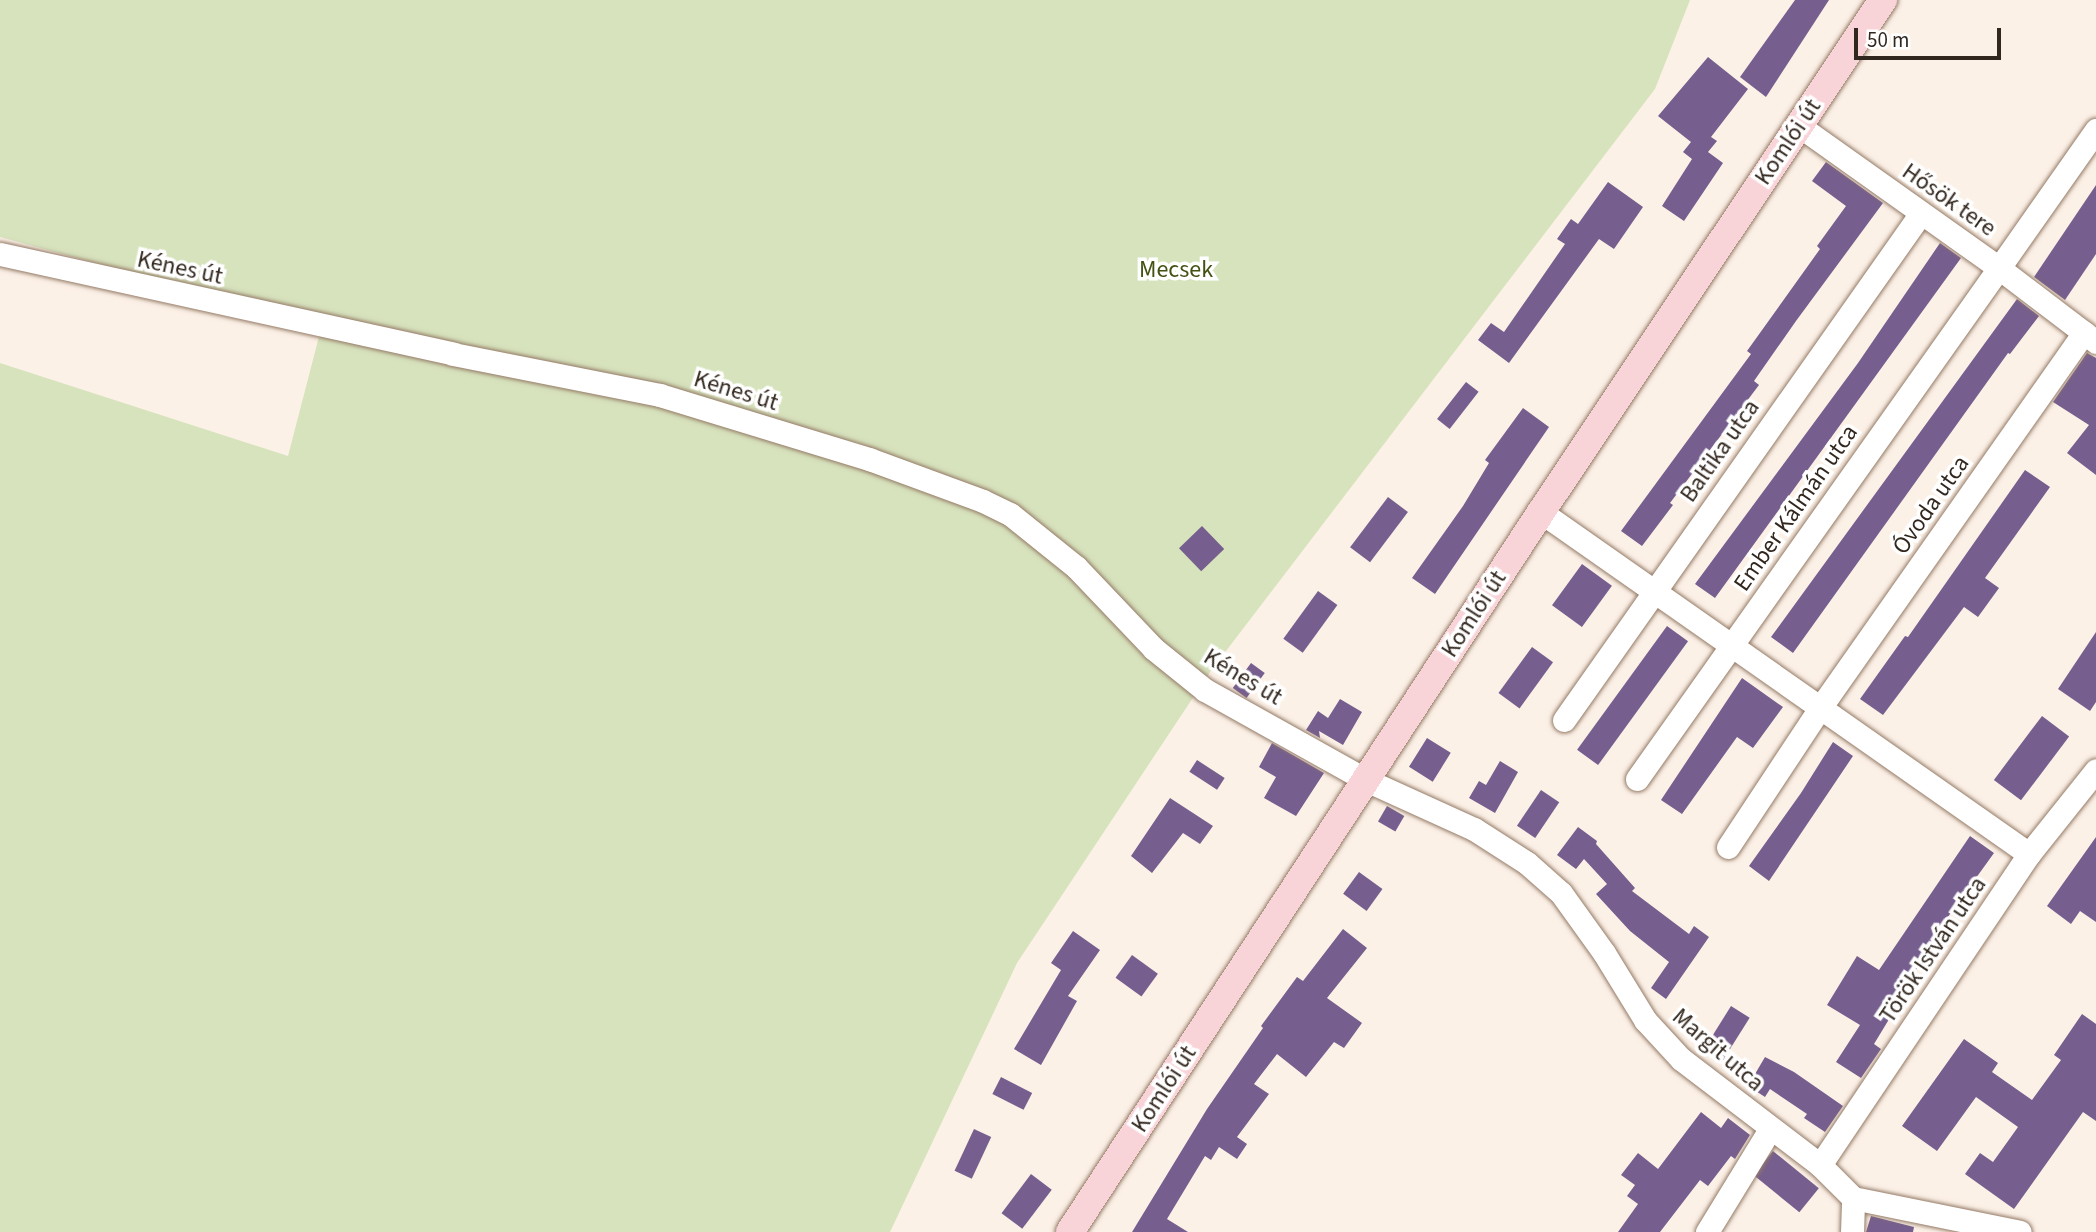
<!DOCTYPE html>
<meta charset="utf-8">
<style>
body{margin:0}
#map{position:relative;width:2096px;height:1232px;overflow:hidden;background:#fcf1e7;font-family:"Source Sans 3",sans-serif}
div>[style]{position:absolute}
.green>*{inset:0;background:#d7e3bd}
.building>*{inset:0;background:#765f8e;transform-origin:0 0}
.roads{filter:drop-shadow(0 0 2px #947a66) drop-shadow(0 0 2px #947a66)}
.minor>*{height:23px;margin:-11.5px;padding:0 11.5px;transform-origin:11.5px;border-radius:11.5px;background:#fff}
.major>*{height:28px;margin:-14px;padding:0 14px;transform-origin:14px;border-radius:14px;background:#f8d4d9}
span{translate:-50% -50%;white-space:nowrap;text-align:center;line-height:1.15;-webkit-text-stroke:7px #fff;paint-order:stroke}
.street-label{font-size:24px;color:#32271e}
.park-label{font-size:24px;color:#435113}
.scale{position:absolute;left:1854px;top:28px;width:147px;height:32px;box-sizing:border-box;border:4px solid #32271e;border-top:0;padding-left:9px;font-size:21px;line-height:24px;white-space:nowrap;color:#32271e;-webkit-text-stroke:5px #fff;paint-order:stroke}
</style>
<div id="map">
<div class="green">
<i style="clip-path:polygon(0 0,1690px 0,1655px 89px,1210px 672px,1017px 963px,890px 1232px,0 1232px,0 363px,288px 456px,322px 325px,0 237px)"></i>
</div>
<div class="building">
<i style="clip-path:polygon(1795px 0,1829px 0,1766px 97px,1740px 77px)"></i>
<i style="clip-path:polygon(1708px 57px,1748px 89px,1711px 137px,1717px 141px,1708px 152px,1723px 163px,1684px 221px,1662px 206px,1692px 159px,1683px 152px,1691px 142px,1658px 116px)"></i>
<i style="clip-path:polygon(1826px 162px,1883px 203px,1796px 321px,1754px 381px,1759px 385px,1670px 503px,1673px 505px,1642px 546px,1621px 531px,1751px 354px,1747px 351px,1820px 249px,1817px 246px,1846px 206px,1812px 181px)"></i>
<i style="clip-path:polygon(1608px 182px,1643px 207px,1614px 249px,1599px 239px,1509px 363px,1478px 340px,1491px 323px,1504px 332px,1565px 244px,1557px 239px,1571px 219px,1578px 224px)"></i>
<i style="clip-path:polygon(2096px 185px,2096px 254px,2065px 300px,2034px 277px)"></i>
<i style="clip-path:polygon(1940px 243px,1961px 258px,1715px 598px,1695px 584px,1858px 363px)"></i>
<i style="clip-path:polygon(2017px 299px,2039px 316px,2010px 354px,2008px 353px,1793px 653px,1771px 637px)"></i>
<i style="clip-path:polygon(2087px 353px,2096px 358px,2096px 475px,2067px 453px,2089px 425px,2053px 402px)"></i>
<i style="left:1466px;top:382px;width:16px;height:47px;rotate:38deg"></i>
<i style="clip-path:polygon(1523px 408px,1549px 427px,1435px 594px,1412px 578px,1463px 506px,1489px 463px,1485px 460px)"></i>
<i style="clip-path:polygon(2025px 470px,2050px 487px,1985px 578px,1999px 588px,1978px 617px,1964px 607px,1883px 715px,1860px 699px,1905px 636px,1908px 637px)"></i>
<i style="left:1388px;top:497px;width:25px;height:63px;rotate:37deg"></i>
<i style="left:1202px;top:526px;width:32px;height:32px;rotate:46deg"></i>
<i style="left:1582px;top:564px;width:37px;height:51px;rotate:36deg"></i>
<i style="left:1318px;top:591px;width:24px;height:59px;rotate:36deg"></i>
<i style="left:1667px;top:626px;width:26px;height:153px;rotate:36deg"></i>
<i style="clip-path:polygon(2096px 632px,2096px 702px,2090px 711px,2058px 689px)"></i>
<i style="left:1532px;top:647px;width:26px;height:57px;rotate:36deg"></i>
<i style="left:1251px;top:663px;width:17px;height:31px;rotate:36deg"></i>
<i style="clip-path:polygon(1742px 678px,1783px 707px,1753px 748px,1737px 737px,1682px 814px,1661px 800px)"></i>
<i style="clip-path:polygon(1340px 699px,1362px 712px,1343px 745px,1319px 731px,1320px 738px,1306px 730px,1318px 711px,1328px 718px)"></i>
<i style="left:2042px;top:716px;width:34px;height:80px;rotate:37deg"></i>
<i style="left:1427px;top:738px;width:28px;height:34px;rotate:32deg"></i>
<i style="clip-path:polygon(1833px 742px,1853px 756px,1769px 881px,1749px 866px,1801px 793px)"></i>
<i style="clip-path:polygon(1272px 743px,1324px 773px,1296px 816px,1264px 798px,1276px 777px,1259px 767px)"></i>
<i style="left:1197px;top:760px;width:33px;height:14px;rotate:33deg"></i>
<i style="clip-path:polygon(1500px 761px,1518px 772px,1495px 813px,1469px 798px,1479px 781px,1486px 785px)"></i>
<i style="left:1541px;top:790px;width:22px;height:43px;rotate:34deg"></i>
<i style="clip-path:polygon(1170px 798px,1213px 826px,1200px 844px,1183px 833px,1152px 873px,1131px 856px)"></i>
<i style="left:1387px;top:806px;width:20px;height:18px;rotate:30deg"></i>
<i style="clip-path:polygon(1578px 827px,1597px 841px,1596px 844px,1635px 888px,1632px 891px,1689px 934px,1694px 926px,1709px 937px,1666px 999px,1651px 988px,1669px 962px,1630px 931px,1596px 894px,1607px 884px,1584px 859px,1576px 869px,1557px 855px)"></i>
<i style="clip-path:polygon(1970px 836px,1994px 853px,1945px 921px,1948px 923px,1905px 986px,1908px 988px,1874px 1044px,1881px 1049px,1861px 1078px,1836px 1062px,1860px 1025px,1827px 1005px,1857px 956px,1879px 970px)"></i>
<i style="clip-path:polygon(2096px 837px,2096px 922px,2080px 911px,2071px 924px,2047px 906px)"></i>
<i style="left:1359px;top:872px;width:29px;height:27px;rotate:36deg"></i>
<i style="clip-path:polygon(1343px 929px,1367px 948px,1327px 998px,1362px 1023px,1344px 1048px,1334px 1042px,1306px 1077px,1277px 1054px,1254px 1084px,1269px 1094px,1237px 1137px,1247px 1144px,1237px 1159px,1219px 1147px,1211px 1160px,1205px 1156px,1167px 1219px,1188px 1232px,1132px 1232px,1207px 1109px,1263px 1028px,1261px 1026px,1297px 977px,1303px 981px)"></i>
<i style="clip-path:polygon(1073px 931px,1100px 950px,1068px 996px,1077px 1001px,1041px 1065px,1014px 1049px,1061px 970px,1051px 963px)"></i>
<i style="left:1132px;top:955px;width:32px;height:28px;rotate:36deg"></i>
<i style="left:1731px;top:1006px;width:22px;height:50px;rotate:32deg"></i>
<i style="clip-path:polygon(2082px 1014px,2096px 1024px,2096px 1121px,2083px 1112px,2014px 1209px,1965px 1174px,1980px 1153px,1993px 1162px,2018px 1127px,1976px 1097px,1937px 1151px,1902px 1126px,1964px 1039px,1998px 1063px,1992px 1072px,2032px 1100px,2061px 1060px,2054px 1055px)"></i>
<i style="clip-path:polygon(1765px 1057px,1794px 1072px,1843px 1106px,1825px 1132px,1804px 1118px,1807px 1114px,1770px 1089px,1765px 1097px,1748px 1086px)"></i>
<i style="left:1001px;top:1077px;width:35px;height:19px;rotate:27deg"></i>
<i style="clip-path:polygon(1701px 1112px,1721px 1128px,1728px 1118px,1750px 1135px,1735px 1159px,1731px 1156px,1708px 1186px,1700px 1180px,1660px 1232px,1618px 1232px,1638px 1204px,1627px 1196px,1635px 1185px,1621px 1175px,1638px 1153px,1658px 1169px)"></i>
<i style="left:974px;top:1129px;width:19px;height:46px;rotate:25deg"></i>
<i style="left:1773px;top:1151px;width:59px;height:31px;rotate:39deg"></i>
<i style="left:1031px;top:1174px;width:26px;height:49px;rotate:37deg"></i>
<i style="clip-path:polygon(1871px 1216px,1914px 1227px,1913px 1232px,1866px 1232px)"></i>
</div>
<div class="roads">
<div class="minor">
<i style="left:1798px;top:125px;width:247px;rotate:35.4deg"></i>
<i style="left:1999px;top:268px;width:169px;rotate:-54.9deg"></i>
<i style="left:0;top:254px;width:464px;rotate:12.4deg"></i>
<i style="left:453px;top:354px;width:211px;rotate:11.2deg"></i>
<i style="left:660px;top:395px;width:219px;rotate:17deg"></i>
<i style="left:869px;top:459px;width:121px;rotate:20.2deg"></i>
<i style="left:983px;top:501px;width:30px;rotate:26deg"></i>
<i style="left:1010px;top:514px;width:85px;rotate:38.8deg"></i>
<i style="left:1076px;top:567px;width:113px;rotate:46.4deg"></i>
<i style="left:1154px;top:649px;width:65px;rotate:38.8deg"></i>
<i style="left:1205px;top:690px;width:184px;rotate:29.2deg"></i>
<i style="left:1366px;top:780px;width:119px;rotate:24.4deg"></i>
<i style="left:1474px;top:829px;width:63px;rotate:32.7deg"></i>
<i style="left:1527px;top:863px;width:45px;rotate:41.4deg"></i>
<i style="left:1561px;top:893px;width:74px;rotate:54.4deg"></i>
<i style="left:1604px;top:953px;width:79px;rotate:58.5deg"></i>
<i style="left:1645px;top:1020px;width:53px;rotate:47.3deg"></i>
<i style="left:1681px;top:1059px;width:175px;rotate:37.3deg"></i>
<i style="left:1820px;top:1165px;width:47px;rotate:45deg"></i>
<i style="left:1853px;top:1198px;width:170px;rotate:11.5deg"></i>
<i style="left:1541px;top:512px;width:596px;rotate:35.02deg"></i>
<i style="left:1564px;top:720px;width:620px;rotate:-54.85deg"></i>
<i style="left:1637px;top:779px;width:626px;rotate:-54.69deg"></i>
<i style="left:1999px;top:268px;width:122px;rotate:37.3deg"></i>
<i style="left:1728px;top:847px;width:167px;rotate:-56.5deg"></i>
<i style="left:1820px;top:708px;width:459px;rotate:-54.9deg"></i>
<i style="left:1820px;top:1165px;width:375px;rotate:-56.1deg"></i>
<i style="left:2029px;top:854px;width:107px;rotate:-51.4deg"></i>
<i style="left:1707px;top:1232px;width:121px;rotate:-58.5deg"></i>
<i style="left:1852px;top:1232px;width:34px;rotate:-88deg"></i>
</div>
<div class="major">
<i style="left:1070px;top:1232px;width:860px;rotate:-56.81deg"></i>
<i style="left:1541px;top:512px;width:616px;rotate:-56.26deg"></i>
</div>
</div>
<div class="street-label">
<span style="left:1788px;top:142px;rotate:-56deg">Komlói út</span>
<span style="left:1949px;top:200px;rotate:35deg">Hősök tere</span>
<span style="left:180px;top:268px;rotate:12deg">Kénes út</span>
<span style="left:736px;top:391px;rotate:17deg">Kénes út</span>
<span style="left:1720px;top:451px;rotate:-55deg">Baltika utca</span>
<span style="left:1931px;top:505px;rotate:-55deg">Óvoda utca</span>
<span style="left:1796px;top:508px;rotate:-55deg">Ember Kálmán utca</span>
<span style="left:1474px;top:614px;rotate:-57deg">Komlói út</span>
<span style="left:1243px;top:677px;rotate:31deg">Kénes út</span>
<span style="left:1933px;top:950px;rotate:-56deg">Török István utca</span>
<span style="left:1718px;top:1050px;rotate:41deg">Margit utca</span>
<span style="left:1164px;top:1089px;rotate:-57deg">Komlói út</span>
</div>
<div class="park-label">
<span style="left:1176px;top:270px">Mecsek</span>
</div>
<div class="scale">50 m</div>
</div>
